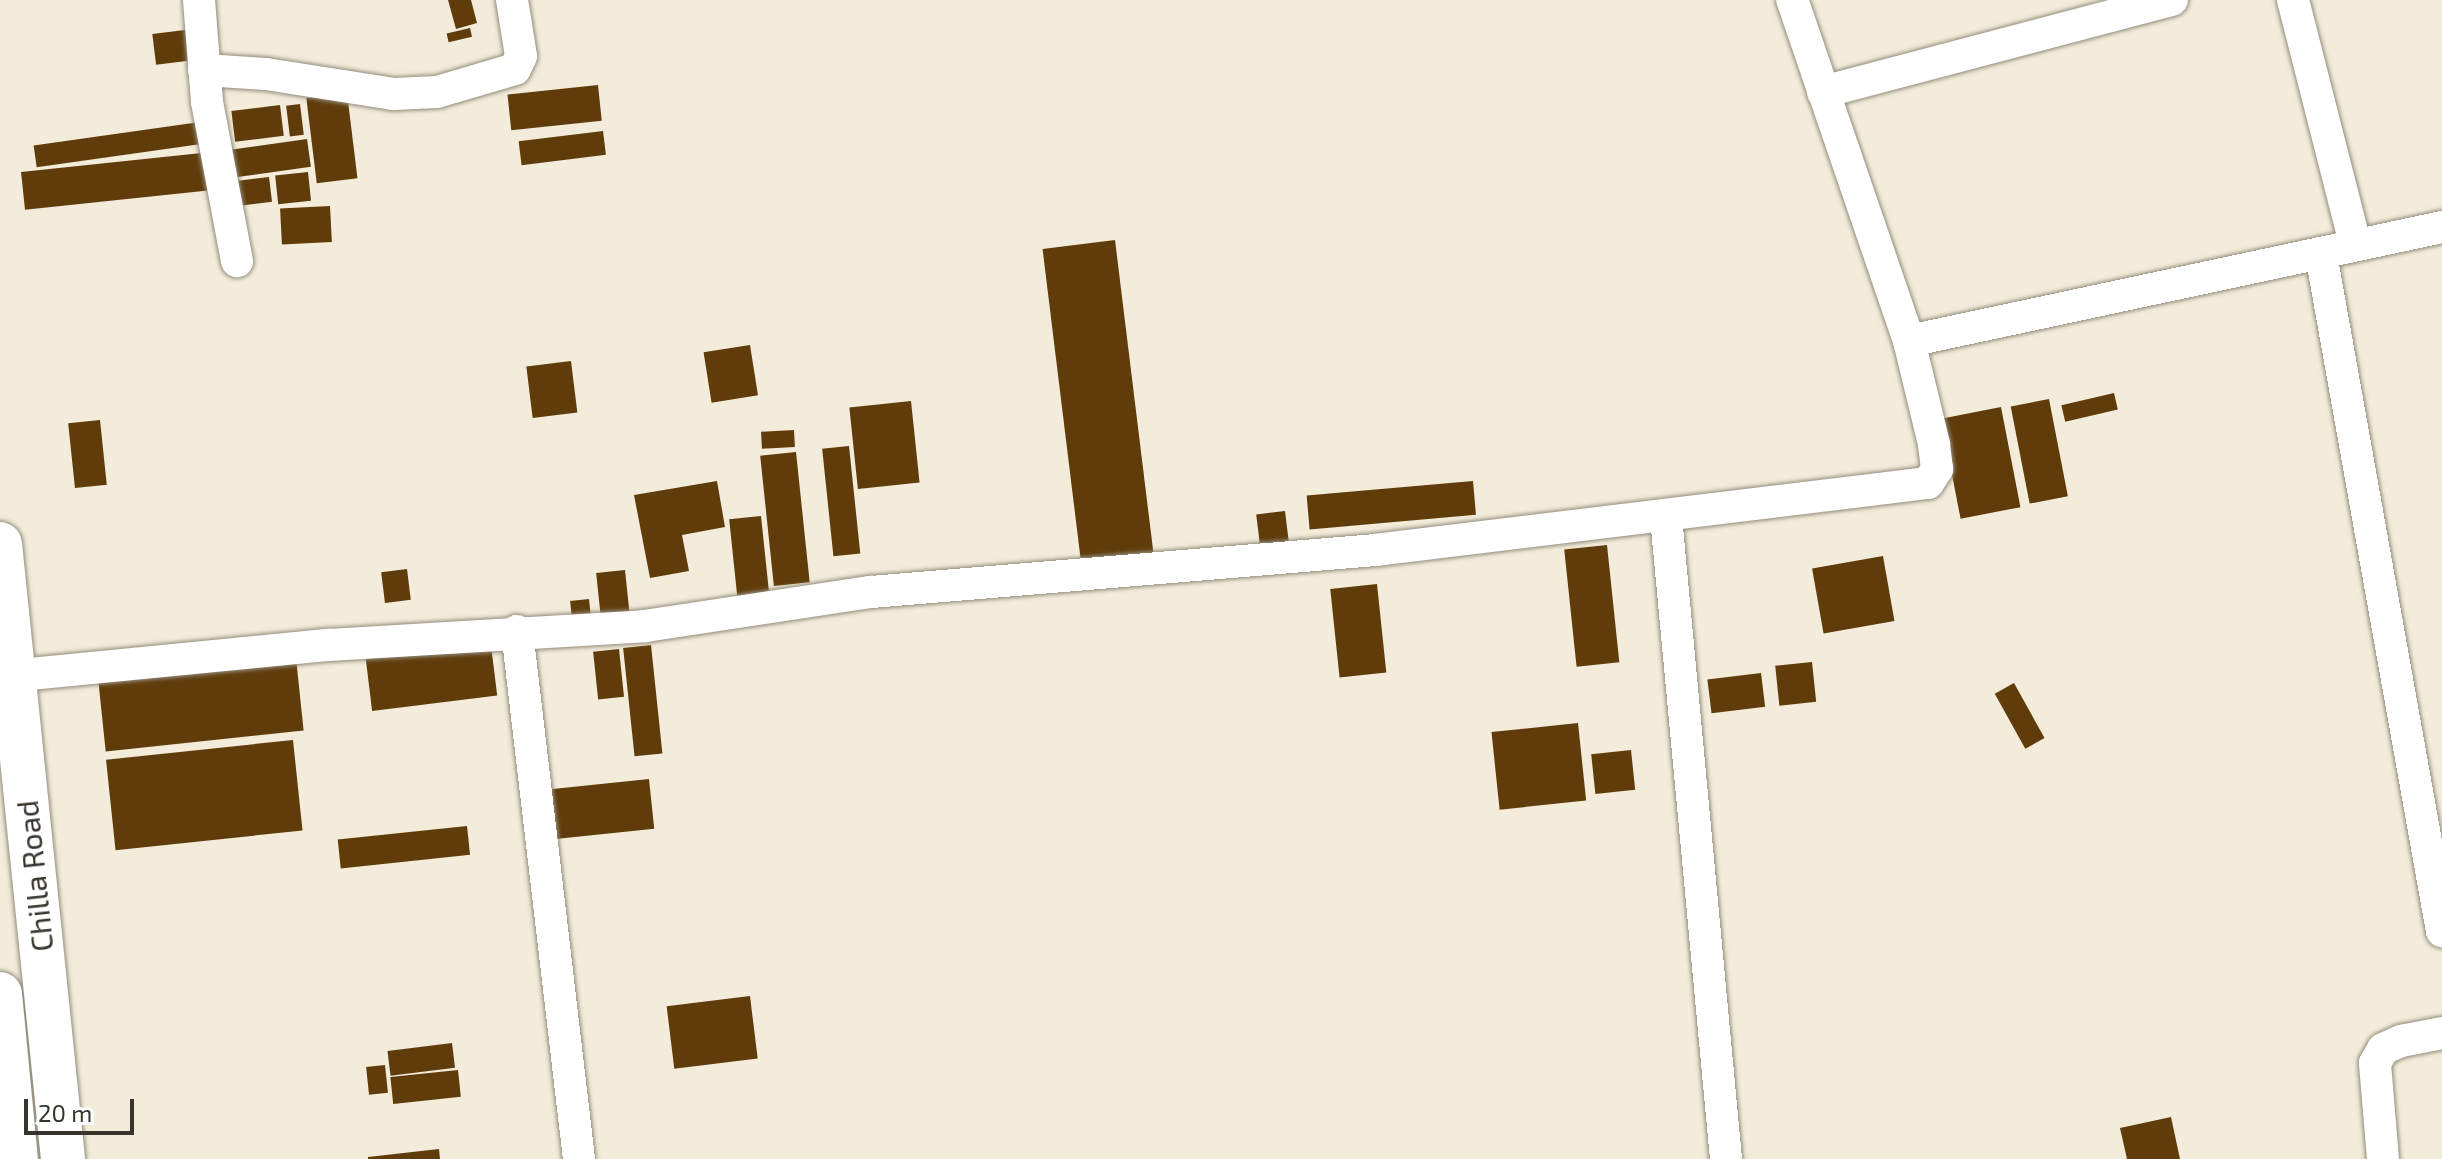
<!DOCTYPE html>
<style>
body{margin:0}
#map{position:relative;width:2442px;height:1159px;overflow:hidden;background:#f3ecda;font-family:"Exo 2",sans-serif}
div>[style]{position:absolute}
.building>*{inset:0;background:#603c0b;transform-origin:0 0}
.roads{filter:drop-shadow(0 0 2px #938c7c) drop-shadow(0 0 2px #938c7c)}
.street>*{height:32px;margin:-16px;padding:0 16px;transform-origin:16px;border-radius:16px;background:#fff}
.secondary>*{height:44px;margin:-22px;padding:0 22px;transform-origin:22px;border-radius:22px;background:#fff}
span{translate:-50% -50%;white-space:nowrap;text-align:center;line-height:1.15;-webkit-text-stroke:8px #fff;paint-order:stroke}
.street-label{font-size:30px;color:#37342d}
.scale{position:absolute;left:24px;top:1099px;width:110px;height:36px;box-sizing:border-box;border:4px solid #37342d;border-top:0;padding-left:10px;font-size:24px;line-height:28px;white-space:nowrap;color:#37342d;-webkit-text-stroke:6px #fff;paint-order:stroke}
</style>
<div id="map">
<div class="building">
<i style="clip-path:polygon(448px 0,471px 0,477px 23px,456px 29px)"></i>
<i style="left:470px;top:28px;width:9px;height:24px;rotate:77deg"></i>
<i style="left:193px;top:29px;width:31px;height:41px;rotate:83deg"></i>
<i style="left:598px;top:85px;width:36px;height:91px;rotate:84deg"></i>
<i style="left:347px;top:93px;width:86px;height:41px;rotate:83deg"></i>
<i style="left:300px;top:104px;width:31px;height:14px;rotate:83deg"></i>
<i style="left:280px;top:105px;width:31px;height:49px;rotate:83deg"></i>
<i style="left:200px;top:122px;width:22px;height:168px;rotate:82deg"></i>
<i style="left:603px;top:131px;width:24px;height:85px;rotate:83deg"></i>
<i style="left:307px;top:139px;width:28px;height:85px;rotate:82deg"></i>
<i style="left:211px;top:152px;width:38px;height:191px;rotate:84deg"></i>
<i style="left:308px;top:172px;width:29px;height:33px;rotate:84deg"></i>
<i style="left:269px;top:177px;width:25px;height:39px;rotate:83deg"></i>
<i style="left:330px;top:206px;width:36px;height:50px;rotate:87deg"></i>
<i style="left:1115px;top:240px;width:324px;height:73px;rotate:83deg"></i>
<i style="left:750px;top:345px;width:51px;height:47px;rotate:81deg"></i>
<i style="left:571px;top:361px;width:52px;height:45px;rotate:83deg"></i>
<i style="left:2114px;top:393px;width:17px;height:54px;rotate:77deg"></i>
<i style="left:2049px;top:399px;width:99px;height:39px;rotate:79deg"></i>
<i style="left:911px;top:401px;width:82px;height:62px;rotate:84deg"></i>
<i style="left:2001px;top:407px;width:102px;height:61px;rotate:79deg"></i>
<i style="left:100px;top:420px;width:65px;height:32px;rotate:84deg"></i>
<i style="left:794px;top:430px;width:17px;height:33px;rotate:87deg"></i>
<i style="left:849px;top:446px;width:108px;height:27px;rotate:84deg"></i>
<i style="left:796px;top:452px;width:131px;height:36px;rotate:84deg"></i>
<i style="clip-path:polygon(717px 481px,725px 527px,682px 535px,689px 571px,650px 578px,634px 495px)"></i>
<i style="left:1473px;top:481px;width:34px;height:167px;rotate:85deg"></i>
<i style="left:1285px;top:511px;width:41px;height:29px;rotate:83deg"></i>
<i style="left:761px;top:516px;width:80px;height:32px;rotate:84deg"></i>
<i style="left:1607px;top:545px;width:118px;height:43px;rotate:84deg"></i>
<i style="left:1883px;top:556px;width:66px;height:72px;rotate:80deg"></i>
<i style="left:407px;top:569px;width:31px;height:26px;rotate:83deg"></i>
<i style="left:625px;top:570px;width:46px;height:29px;rotate:84deg"></i>
<i style="left:1377px;top:584px;width:89px;height:47px;rotate:84deg"></i>
<i style="left:589px;top:599px;width:27px;height:19px;rotate:84deg"></i>
<i style="left:490px;top:637px;width:59px;height:126px;rotate:83deg"></i>
<i style="left:651px;top:645px;width:109px;height:28px;rotate:84deg"></i>
<i style="left:619px;top:649px;width:48px;height:26px;rotate:84deg"></i>
<i style="left:296px;top:658px;width:73px;height:199px;rotate:84deg"></i>
<i style="left:1812px;top:662px;width:40px;height:37px;rotate:84deg"></i>
<i style="left:1761px;top:673px;width:34px;height:54px;rotate:83deg"></i>
<i style="left:2014px;top:683px;width:63px;height:22px;rotate:61deg"></i>
<i style="left:1578px;top:723px;width:78px;height:87px;rotate:84deg"></i>
<i style="left:293px;top:740px;width:91px;height:188px;rotate:84deg"></i>
<i style="left:1631px;top:750px;width:40px;height:40px;rotate:84deg"></i>
<i style="left:649px;top:779px;width:50px;height:104px;rotate:84deg"></i>
<i style="left:467px;top:826px;width:29px;height:130px;rotate:84deg"></i>
<i style="left:750px;top:996px;width:63px;height:84px;rotate:83deg"></i>
<i style="left:452px;top:1043px;width:25px;height:65px;rotate:83deg"></i>
<i style="left:385px;top:1065px;width:28px;height:19px;rotate:84deg"></i>
<i style="left:458px;top:1070px;width:27px;height:68px;rotate:84deg"></i>
<i style="clip-path:polygon(2171px 1117px,2180px 1159px,2127px 1159px,2120px 1128px)"></i>
<i style="clip-path:polygon(439px 1149px,440px 1159px,368px 1159px,368px 1157px)"></i>
</div>
<div class="roads">
<div class="street">
<i style="left:199px;top:0;width:102px;rotate:85.5deg"></i>
<i style="left:207px;top:102px;width:162px;rotate:79.3deg"></i>
<i style="left:2293px;top:0;width:252px;rotate:75.7deg"></i>
<i style="left:204px;top:70px;width:62px;rotate:3.7deg"></i>
<i style="left:266px;top:74px;width:130px;rotate:8.9deg"></i>
<i style="left:394px;top:94px;width:43px;rotate:-2.7deg"></i>
<i style="left:437px;top:92px;width:81px;rotate:-16.4deg"></i>
<i style="left:515px;top:69px;width:14px;rotate:-65deg"></i>
<i style="left:521px;top:56px;width:57px;rotate:-99.1deg"></i>
<i style="left:1823px;top:92px;width:361px;rotate:-14.8deg"></i>
<i style="left:2321px;top:254px;width:688px;rotate:79.87deg"></i>
<i style="left:1909px;top:341px;width:545px;rotate:-12.07deg"></i>
<i style="left:1666px;top:517px;width:645px;rotate:84.66deg"></i>
<i style="left:517px;top:631px;width:532px;rotate:83.3deg"></i>
<i style="left:0;top:677px;width:330px;rotate:-5.6deg"></i>
<i style="left:328px;top:645px;width:318px;rotate:-3.4deg"></i>
<i style="left:645px;top:626px;width:229px;rotate:-8.6deg"></i>
<i style="left:871px;top:592px;width:506px;rotate:-4.76deg"></i>
<i style="left:1375px;top:550px;width:557px;rotate:-6.91deg"></i>
<i style="left:1928px;top:483px;width:17px;rotate:-57deg"></i>
<i style="left:1937px;top:469px;width:25px;rotate:-97deg"></i>
<i style="left:1934px;top:444px;width:106px;rotate:-103.6deg"></i>
<i style="left:1909px;top:341px;width:361px;rotate:-108.9deg"></i>
<i style="left:2383px;top:1159px;width:96px;rotate:-94.8deg"></i>
<i style="left:2375px;top:1063px;width:16px;rotate:-60deg"></i>
<i style="left:2383px;top:1049px;width:20px;rotate:-24deg"></i>
<i style="left:2401px;top:1041px;width:42px;rotate:-11deg"></i>
</div>
<div class="secondary">
<i style="left:0;top:544px;width:618px;rotate:84.15deg"></i>
<i style="left:0;top:994px;width:166px;rotate:84.5deg"></i>
</div>
</div>
<div class="street-label">
<span style="left:34px;top:876px;rotate:-96deg">Chilla Road</span>
</div>
<div class="scale">20 m</div>
</div>
